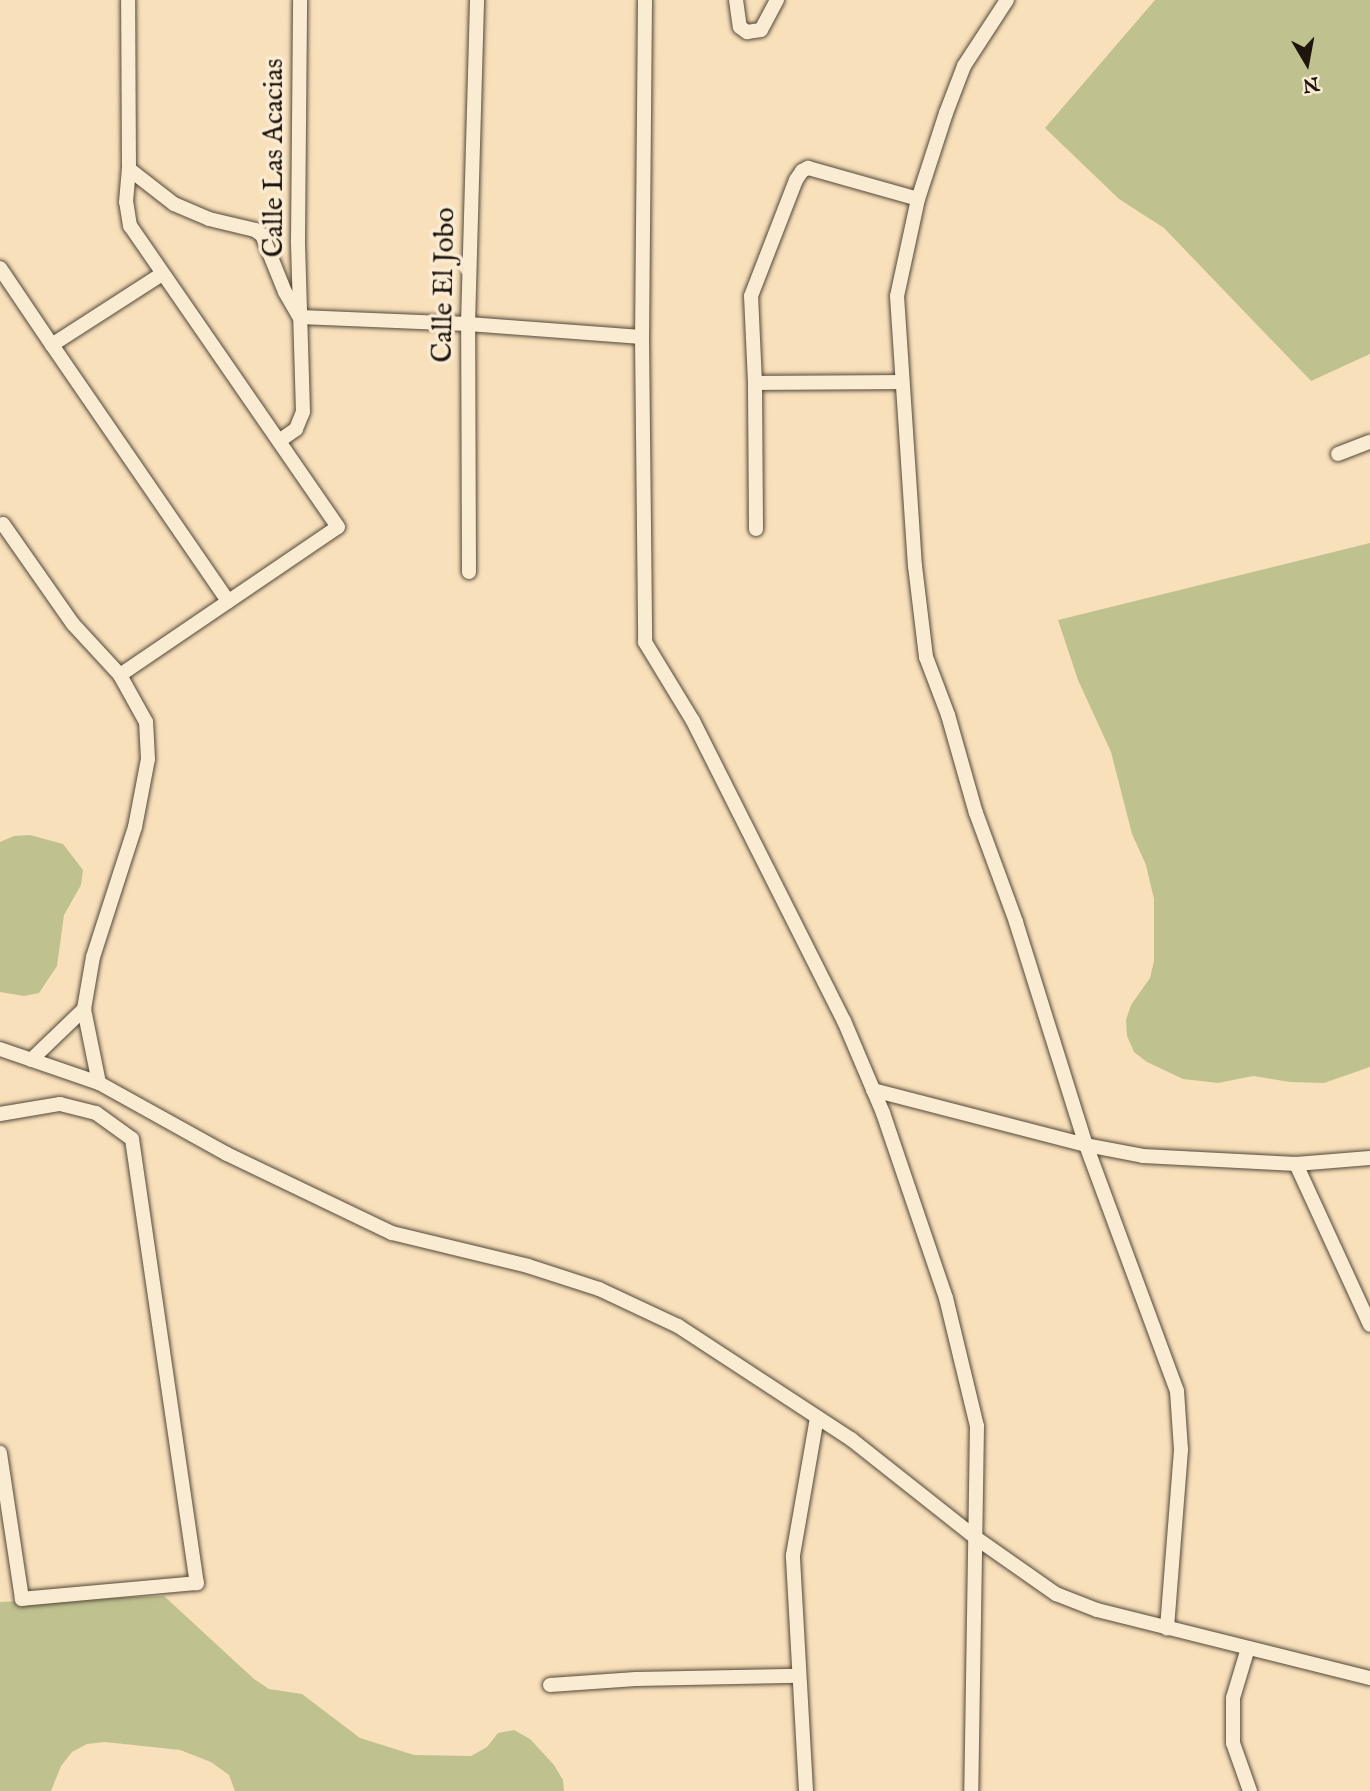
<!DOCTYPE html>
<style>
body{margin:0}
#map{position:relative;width:1370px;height:1791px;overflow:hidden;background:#f8e0bb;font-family:"IM FELL English",serif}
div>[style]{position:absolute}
.green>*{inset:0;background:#bfc28f}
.roads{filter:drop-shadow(0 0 2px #544839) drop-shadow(0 0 2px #544839)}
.minor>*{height:14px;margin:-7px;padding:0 7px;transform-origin:7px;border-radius:7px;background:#faebd3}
span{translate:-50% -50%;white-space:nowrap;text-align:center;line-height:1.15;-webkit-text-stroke:7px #faebd3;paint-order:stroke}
.street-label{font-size:28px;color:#1e150e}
.north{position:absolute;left:1272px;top:28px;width:70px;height:70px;-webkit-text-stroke:5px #faebd3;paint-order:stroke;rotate:170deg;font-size:19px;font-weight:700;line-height:28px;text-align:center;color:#1e150e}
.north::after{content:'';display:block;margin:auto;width:24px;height:32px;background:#1e150e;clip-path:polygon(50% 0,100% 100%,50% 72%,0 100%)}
</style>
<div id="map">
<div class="green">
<i style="clip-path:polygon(1155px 0,1370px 0,1370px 354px,1311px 381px,1164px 228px,1119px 199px,1045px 128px)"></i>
<i style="clip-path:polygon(1370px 543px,1370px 1067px,1324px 1083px,1290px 1082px,1253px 1076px,1218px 1083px,1183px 1079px,1147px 1062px,1134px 1052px,1127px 1036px,1126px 1020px,1131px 1005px,1150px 978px,1154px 961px,1154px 899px,1146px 865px,1132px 834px,1111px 752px,1078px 680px,1058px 620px)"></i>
<i style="clip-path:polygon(30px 835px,63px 844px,83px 870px,81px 885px,64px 915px,57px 966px,39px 993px,24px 996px,0 992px,0 842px,14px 836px)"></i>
<i style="clip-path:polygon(164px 1596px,254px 1679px,269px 1689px,302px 1694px,360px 1738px,414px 1755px,471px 1756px,487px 1747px,498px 1733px,514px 1730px,530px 1739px,554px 1765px,563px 1780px,564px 1791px,235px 1791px,229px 1775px,211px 1762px,180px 1750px,105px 1742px,87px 1744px,72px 1752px,61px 1766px,51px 1791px,0 1791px,0 1602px)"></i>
</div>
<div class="roads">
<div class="minor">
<i style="left:645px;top:0;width:337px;rotate:90.5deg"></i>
<i style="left:642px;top:337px;width:305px;rotate:89.4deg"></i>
<i style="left:645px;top:642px;width:92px;rotate:58.7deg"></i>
<i style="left:693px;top:721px;width:336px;rotate:63.3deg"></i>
<i style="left:844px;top:1021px;width:100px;rotate:67deg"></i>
<i style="left:883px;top:1113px;width:195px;rotate:71.2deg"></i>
<i style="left:946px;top:1298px;width:132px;rotate:76.4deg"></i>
<i style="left:977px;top:1426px;width:365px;rotate:90.9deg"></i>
<i style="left:736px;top:0;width:27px;rotate:82deg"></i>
<i style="left:740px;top:27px;width:9px;rotate:36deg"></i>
<i style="left:747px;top:32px;width:14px;rotate:-8deg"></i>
<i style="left:761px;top:30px;width:34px;rotate:-62deg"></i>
<i style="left:1007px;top:0;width:79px;rotate:123.1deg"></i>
<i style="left:964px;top:66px;width:50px;rotate:111deg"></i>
<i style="left:946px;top:113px;width:90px;rotate:108deg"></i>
<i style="left:918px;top:199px;width:99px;rotate:102.2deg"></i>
<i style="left:897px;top:296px;width:271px;rotate:86.2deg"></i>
<i style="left:915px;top:566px;width:92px;rotate:83.1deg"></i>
<i style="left:926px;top:657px;width:62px;rotate:69.2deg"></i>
<i style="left:948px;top:715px;width:102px;rotate:74.1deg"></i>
<i style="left:976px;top:813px;width:116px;rotate:69.8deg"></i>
<i style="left:1016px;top:922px;width:234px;rotate:72.6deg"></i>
<i style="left:1086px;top:1145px;width:262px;rotate:69.7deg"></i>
<i style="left:1177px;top:1391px;width:59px;rotate:86.1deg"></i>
<i style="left:1181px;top:1450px;width:179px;rotate:94.5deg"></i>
<i style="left:129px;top:169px;width:57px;rotate:37.9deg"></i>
<i style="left:174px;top:204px;width:38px;rotate:23deg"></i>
<i style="left:209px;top:219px;width:47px;rotate:13.4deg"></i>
<i style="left:255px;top:230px;width:9px;rotate:36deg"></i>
<i style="left:262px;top:235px;width:61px;rotate:68deg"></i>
<i style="left:285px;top:292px;width:28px;rotate:60deg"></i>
<i style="left:0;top:268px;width:93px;rotate:56deg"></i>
<i style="left:162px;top:274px;width:131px;rotate:147.2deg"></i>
<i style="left:52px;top:345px;width:311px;rotate:55.5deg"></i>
<i style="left:300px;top:317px;width:168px;rotate:2.4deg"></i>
<i style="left:468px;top:324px;width:174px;rotate:4.3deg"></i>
<i style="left:755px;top:383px;width:147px;rotate:-0.4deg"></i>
<i style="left:279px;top:441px;width:21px;rotate:-35deg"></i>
<i style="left:296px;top:429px;width:18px;rotate:-68deg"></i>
<i style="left:303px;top:412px;width:172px;rotate:-91.7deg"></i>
<i style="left:298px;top:240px;width:240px;rotate:-89.5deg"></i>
<i style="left:1338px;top:454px;width:34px;rotate:-21deg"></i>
<i style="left:3px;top:524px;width:122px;rotate:55deg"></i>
<i style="left:73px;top:624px;width:69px;rotate:47.3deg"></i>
<i style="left:120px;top:675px;width:263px;rotate:-34.2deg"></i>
<i style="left:338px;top:527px;width:366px;rotate:-124.6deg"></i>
<i style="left:130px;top:226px;width:24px;rotate:-99deg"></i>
<i style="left:126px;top:202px;width:33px;rotate:-85deg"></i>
<i style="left:129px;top:169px;width:169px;rotate:-90.3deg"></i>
<i style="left:756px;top:529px;width:146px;rotate:-90.4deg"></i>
<i style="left:755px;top:383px;width:87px;rotate:-92.6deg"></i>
<i style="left:751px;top:296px;width:124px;rotate:-68.8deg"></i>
<i style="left:796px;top:180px;width:11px;rotate:-56deg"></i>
<i style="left:802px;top:171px;width:7px;rotate:-27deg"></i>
<i style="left:808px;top:168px;width:114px;rotate:15.7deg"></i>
<i style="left:469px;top:572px;width:248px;rotate:-90.2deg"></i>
<i style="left:468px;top:324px;width:324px;rotate:-88.4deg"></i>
<i style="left:0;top:1049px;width:105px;rotate:19deg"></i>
<i style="left:99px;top:1083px;width:146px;rotate:29deg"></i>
<i style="left:227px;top:1154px;width:183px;rotate:25.6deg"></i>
<i style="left:392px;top:1233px;width:140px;rotate:13.6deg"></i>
<i style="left:528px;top:1266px;width:75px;rotate:17.9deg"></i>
<i style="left:599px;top:1289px;width:87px;rotate:25.1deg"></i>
<i style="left:678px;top:1326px;width:207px;rotate:33.2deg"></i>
<i style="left:851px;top:1439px;width:159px;rotate:38.4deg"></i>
<i style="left:976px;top:1538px;width:98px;rotate:35deg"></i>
<i style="left:1056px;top:1594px;width:44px;rotate:21.3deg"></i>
<i style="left:1097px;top:1610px;width:281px;rotate:14deg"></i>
<i style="left:31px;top:1060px;width:74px;rotate:-43.9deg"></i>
<i style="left:99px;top:1083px;width:76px;rotate:-101.5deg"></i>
<i style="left:84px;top:1009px;width:53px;rotate:-80.2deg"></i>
<i style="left:93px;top:957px;width:137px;rotate:-72.1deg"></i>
<i style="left:135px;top:827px;width:69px;rotate:-79.2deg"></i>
<i style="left:148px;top:759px;width:37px;rotate:-93deg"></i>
<i style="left:146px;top:722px;width:54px;rotate:-119deg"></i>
<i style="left:873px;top:1090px;width:220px;rotate:14.5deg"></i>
<i style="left:1086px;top:1145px;width:58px;rotate:10.9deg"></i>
<i style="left:1143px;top:1156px;width:153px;rotate:3deg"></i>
<i style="left:1296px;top:1164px;width:74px;rotate:-4.6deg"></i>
<i style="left:0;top:1114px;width:61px;rotate:-9.5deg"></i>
<i style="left:60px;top:1104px;width:37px;rotate:14deg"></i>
<i style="left:96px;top:1113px;width:44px;rotate:35.8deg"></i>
<i style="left:132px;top:1139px;width:449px;rotate:81.7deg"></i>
<i style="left:197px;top:1583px;width:176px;rotate:174.8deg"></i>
<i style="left:22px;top:1599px;width:148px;rotate:-98.6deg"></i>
<i style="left:1296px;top:1164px;width:177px;rotate:65.3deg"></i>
<i style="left:1248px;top:1648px;width:52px;rotate:106.7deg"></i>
<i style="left:1233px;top:1698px;width:45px;rotate:90deg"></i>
<i style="left:1233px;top:1743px;width:51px;rotate:70.5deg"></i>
<i style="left:550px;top:1685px;width:86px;rotate:-4deg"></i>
<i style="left:636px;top:1679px;width:163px;rotate:-1.1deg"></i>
<i style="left:806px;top:1791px;width:236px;rotate:-93.2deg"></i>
<i style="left:793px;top:1555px;width:140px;rotate:-80.1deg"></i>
</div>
</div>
<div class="street-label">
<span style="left:275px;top:158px;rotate:-90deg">Calle Las Acacias</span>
<span style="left:445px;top:285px;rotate:-89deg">Calle El Jobo</span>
</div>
<div class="north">N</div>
</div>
